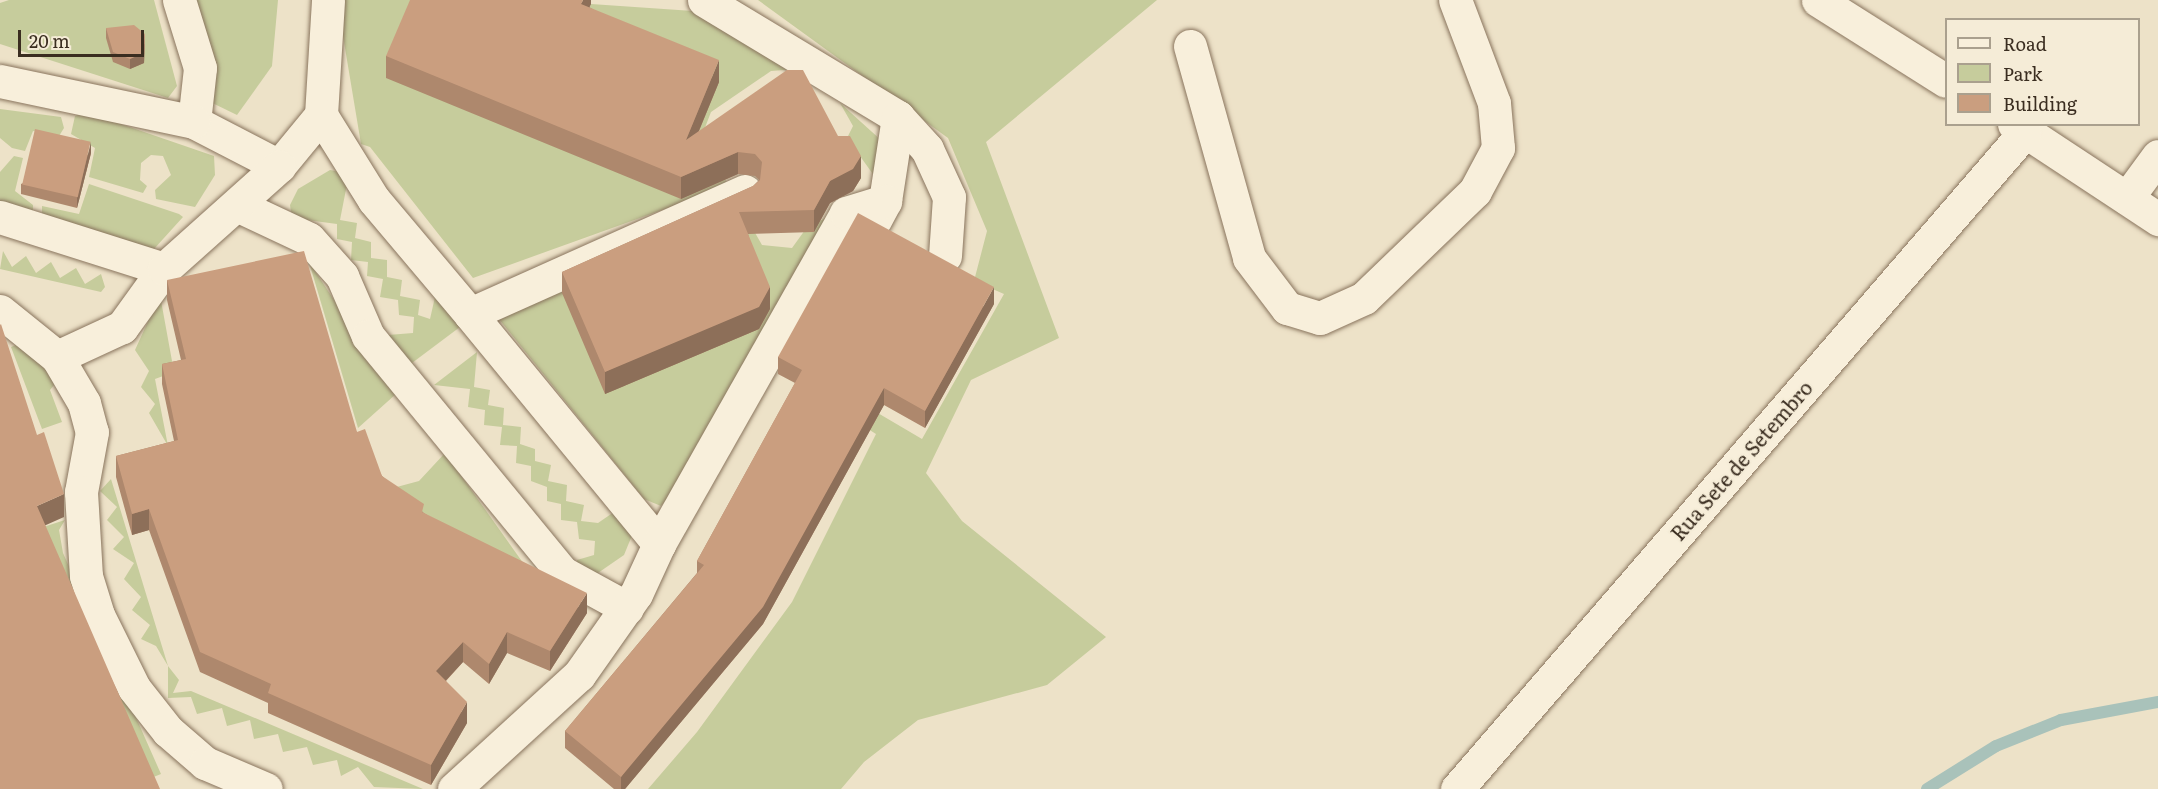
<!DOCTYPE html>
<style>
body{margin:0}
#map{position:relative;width:2158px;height:789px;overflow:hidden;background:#ede2c8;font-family:Literata,serif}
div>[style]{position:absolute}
.green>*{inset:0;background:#c6cc9c}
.stream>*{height:12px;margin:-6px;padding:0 6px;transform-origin:6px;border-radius:6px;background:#a9c2ba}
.roads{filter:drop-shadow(0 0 2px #89745d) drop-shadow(0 0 2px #89745d)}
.minor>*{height:33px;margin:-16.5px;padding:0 16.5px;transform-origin:16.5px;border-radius:16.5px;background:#f8efdb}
.wall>*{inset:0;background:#ae886d}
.shaded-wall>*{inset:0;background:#8d6f59}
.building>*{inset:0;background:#ca9e7f;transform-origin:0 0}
span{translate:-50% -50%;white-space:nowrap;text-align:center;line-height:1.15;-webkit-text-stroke:4.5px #f5ecd7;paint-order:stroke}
.street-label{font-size:20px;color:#3a2d20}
.legend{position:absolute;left:1945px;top:18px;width:195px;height:108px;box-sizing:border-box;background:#f5ecd7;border:2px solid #aaa08e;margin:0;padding:8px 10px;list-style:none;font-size:18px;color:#3a2d20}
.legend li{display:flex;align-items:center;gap:12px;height:30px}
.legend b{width:30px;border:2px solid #aaa08e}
.scale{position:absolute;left:18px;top:30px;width:126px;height:27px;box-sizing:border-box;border:3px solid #3a2d20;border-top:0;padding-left:8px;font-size:18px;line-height:21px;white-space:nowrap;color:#3a2d20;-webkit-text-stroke:4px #f5ecd7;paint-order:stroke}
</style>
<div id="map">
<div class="green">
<i style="clip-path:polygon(9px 0,154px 0,177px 86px,168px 98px,0 44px,0 3px)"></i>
<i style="clip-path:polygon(187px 0,278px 0,272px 66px,237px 115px,200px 97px)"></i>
<i style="clip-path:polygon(337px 0,419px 0,581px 26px,591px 4px,722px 13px,796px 69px,771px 71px,711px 112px,701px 138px,729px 186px,473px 278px,370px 147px,361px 144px)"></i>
<i style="clip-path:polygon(758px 0,1157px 0,986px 142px,1059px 338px,971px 380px,926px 473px,962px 521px,1106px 637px,1047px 685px,918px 720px,864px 762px,841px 789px,648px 789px,697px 732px,792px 602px,876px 434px,846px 415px,854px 399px,922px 439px,1004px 294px,974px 281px,987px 231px,948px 138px)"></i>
<i style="clip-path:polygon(840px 103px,882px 141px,894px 190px,884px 209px,858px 223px,728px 427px,661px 506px,644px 499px,486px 303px,745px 198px,746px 217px,762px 245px,792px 248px,805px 230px,872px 190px,875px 177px,847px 138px,853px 126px)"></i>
<i style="clip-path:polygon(0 109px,61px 117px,64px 128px,59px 136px,33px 131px,25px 151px,12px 148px,0 138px)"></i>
<i style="clip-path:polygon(86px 112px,214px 156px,215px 175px,195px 207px,156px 199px,155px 190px,171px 175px,163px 156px,151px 155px,141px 163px,140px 180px,147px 186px,143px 193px,89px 177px,95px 148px,71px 134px,75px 116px)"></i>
<i style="clip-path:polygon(14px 156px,23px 158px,15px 191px,33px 205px,33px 222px,0 210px,0 172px)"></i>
<i style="clip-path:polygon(330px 170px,349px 174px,340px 220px,357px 223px,355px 238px,371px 242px,371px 258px,387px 260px,387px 277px,402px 280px,400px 296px,420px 300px,418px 315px,430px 319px,435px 297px,464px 324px,408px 366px,388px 335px,413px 333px,414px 317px,399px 315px,398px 300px,380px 297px,383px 279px,367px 276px,368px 262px,351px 260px,352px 242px,337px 239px,337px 224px,292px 218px,290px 205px,298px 189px)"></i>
<i style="clip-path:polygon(89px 184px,179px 214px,183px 217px,154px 249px,42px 214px,42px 206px,79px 214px)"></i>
<i style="clip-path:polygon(3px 251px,12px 267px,26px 256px,36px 273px,51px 262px,60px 278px,76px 268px,85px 284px,101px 274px,105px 287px,101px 292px,0 269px)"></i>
<i style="clip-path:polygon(309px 262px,396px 394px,358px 428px)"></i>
<i style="clip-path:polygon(160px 295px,174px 372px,155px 379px,168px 446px,149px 413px,155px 404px,141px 387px,149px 371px,135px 350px)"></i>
<i style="clip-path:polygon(23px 342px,59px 379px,50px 390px,62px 422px,42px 429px,11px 347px)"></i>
<i style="clip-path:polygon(477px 352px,474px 387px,490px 390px,488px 405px,504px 408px,503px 425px,521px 427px,520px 444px,535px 449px,535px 461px,551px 465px,548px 481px,567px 485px,566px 501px,584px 505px,581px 521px,598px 523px,614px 512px,633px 533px,624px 555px,595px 575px,577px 569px,577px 560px,594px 555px,595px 541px,579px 539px,577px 522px,561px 520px,561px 504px,547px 501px,547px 487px,531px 481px,531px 466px,516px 463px,517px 446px,500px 445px,502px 427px,484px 425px,485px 410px,468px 407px,470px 389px,434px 385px)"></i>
<i style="clip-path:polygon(445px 453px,531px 574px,417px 509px,393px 488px,419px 481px)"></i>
<i style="clip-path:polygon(111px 479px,168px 666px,179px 680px,173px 693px,191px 691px,423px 789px,374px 787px,358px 767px,341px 776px,337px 760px,313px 765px,307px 747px,283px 752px,278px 734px,254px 739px,250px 720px,227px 726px,222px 708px,197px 714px,191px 697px,168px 698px,168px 666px,156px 646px,141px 639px,150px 625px,132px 610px,141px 597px,124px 579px,134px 563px,113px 549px,124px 537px,107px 520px,117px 507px,100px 491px)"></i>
<i style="clip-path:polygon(65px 520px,59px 530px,63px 553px,161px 774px,146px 780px,0 541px)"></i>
</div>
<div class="stream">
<i style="left:1927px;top:789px;width:81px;rotate:-31.9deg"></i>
<i style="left:1996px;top:746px;width:70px;rotate:-21.8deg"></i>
<i style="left:2061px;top:720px;width:99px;rotate:-10.5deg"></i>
</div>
<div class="roads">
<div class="minor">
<i style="left:179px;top:0;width:71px;rotate:72.8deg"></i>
<i style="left:200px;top:68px;width:54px;rotate:96.3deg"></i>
<i style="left:194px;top:122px;width:96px;rotate:27.4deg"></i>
<i style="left:279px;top:166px;width:66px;rotate:-50.5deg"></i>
<i style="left:321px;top:115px;width:115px;rotate:-86.5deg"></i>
<i style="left:704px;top:0;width:227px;rotate:31.1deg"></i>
<i style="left:898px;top:117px;width:43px;rotate:47.8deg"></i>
<i style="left:927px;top:149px;width:53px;rotate:65.4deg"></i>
<i style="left:949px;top:197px;width:59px;rotate:93.9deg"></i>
<i style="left:1818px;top:0;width:151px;rotate:32.3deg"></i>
<i style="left:1190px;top:46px;width:220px;rotate:74.4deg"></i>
<i style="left:1249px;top:258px;width:63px;rotate:52.8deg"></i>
<i style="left:1287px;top:308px;width:34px;rotate:17deg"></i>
<i style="left:1320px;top:318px;width:48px;rotate:-24.4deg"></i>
<i style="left:1364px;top:298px;width:154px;rotate:-43.9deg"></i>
<i style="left:1475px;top:191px;width:49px;rotate:-61.9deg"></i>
<i style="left:1498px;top:148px;width:45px;rotate:-95.1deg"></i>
<i style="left:1494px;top:103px;width:110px;rotate:-110.7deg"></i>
<i style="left:0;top:81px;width:198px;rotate:11.9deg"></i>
<i style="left:321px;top:115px;width:100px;rotate:58.1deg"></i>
<i style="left:374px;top:200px;width:149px;rotate:49.9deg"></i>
<i style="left:470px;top:314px;width:301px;rotate:-24.1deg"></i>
<i style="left:2014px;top:124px;width:173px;rotate:33.4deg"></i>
<i style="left:2127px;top:198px;width:52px;rotate:-53.6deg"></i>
<i style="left:239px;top:206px;width:77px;rotate:25.2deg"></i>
<i style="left:309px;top:239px;width:50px;rotate:48.3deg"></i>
<i style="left:342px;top:276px;width:65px;rotate:66.6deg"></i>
<i style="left:368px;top:336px;width:307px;rotate:50.6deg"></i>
<i style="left:563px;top:573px;width:73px;rotate:28.7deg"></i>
<i style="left:0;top:217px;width:172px;rotate:17.6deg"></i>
<i style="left:164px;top:269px;width:72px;rotate:125.9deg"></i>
<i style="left:122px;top:327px;width:72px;rotate:155.2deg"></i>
<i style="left:875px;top:220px;width:21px;rotate:-62deg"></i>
<i style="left:885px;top:201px;width:85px;rotate:-81.2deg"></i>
<i style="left:164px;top:269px;width:154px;rotate:-41.8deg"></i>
<i style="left:0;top:311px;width:73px;rotate:38.9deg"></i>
<i style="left:57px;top:357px;width:53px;rotate:59.6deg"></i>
<i style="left:84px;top:403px;width:30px;rotate:75deg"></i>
<i style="left:92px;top:432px;width:61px;rotate:100.4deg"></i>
<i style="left:81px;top:492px;width:84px;rotate:86.6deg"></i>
<i style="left:86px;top:576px;width:41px;rotate:72.9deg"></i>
<i style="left:98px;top:615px;width:81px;rotate:63.7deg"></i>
<i style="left:134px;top:688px;width:55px;rotate:51.7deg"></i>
<i style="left:168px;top:731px;width:49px;rotate:40.9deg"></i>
<i style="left:205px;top:763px;width:66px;rotate:23.1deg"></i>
<i style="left:470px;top:314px;width:298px;rotate:50.6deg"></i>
<i style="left:659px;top:544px;width:380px;rotate:-60.5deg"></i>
<i style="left:846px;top:213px;width:41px;rotate:-17.1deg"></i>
<i style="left:454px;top:789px;width:169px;rotate:-42.4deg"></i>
<i style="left:579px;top:675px;width:99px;rotate:-54.9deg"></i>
<i style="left:636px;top:594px;width:55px;rotate:-65.3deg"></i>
<i style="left:1457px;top:789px;width:868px;rotate:-49.16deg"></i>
</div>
</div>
<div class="wall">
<i style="clip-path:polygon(591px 0,591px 4px,589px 7px,719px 82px,699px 131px,861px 178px,853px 191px,830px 203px,814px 232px,748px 234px,770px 309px,759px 329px,605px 394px,562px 293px,562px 272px,753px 186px,759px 180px,755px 176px,738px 174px,681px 199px,386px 78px,386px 56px)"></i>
<i style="clip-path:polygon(106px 28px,145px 44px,144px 63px,130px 69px,113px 62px,106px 38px)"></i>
<i style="clip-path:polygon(91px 153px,77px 208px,21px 194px,21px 184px)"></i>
<i style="clip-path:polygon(167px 280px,357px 432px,382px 476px,424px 513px,587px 613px,550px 671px,507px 653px,489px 684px,463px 662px,446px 681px,467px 723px,431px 785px,268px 713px,268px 703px,200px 672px,149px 530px,132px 535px,116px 477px,116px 456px,174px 441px,162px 384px,162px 364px,181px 360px,167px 300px)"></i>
<i style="clip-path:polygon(994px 304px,925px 428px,884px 405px,763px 624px,625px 789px,614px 789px,565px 748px,565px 731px,697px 573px,697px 561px,795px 383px,778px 374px,778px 357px)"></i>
</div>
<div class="shaded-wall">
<i style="clip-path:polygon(583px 0,591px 0,591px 4px,581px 26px,581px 4px)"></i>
<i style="clip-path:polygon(145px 34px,144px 63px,130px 69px,130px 59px)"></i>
<i style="clip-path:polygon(719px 60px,719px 82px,686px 162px,686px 140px)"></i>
<i style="clip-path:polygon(91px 142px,91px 153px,77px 208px,77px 198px)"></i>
<i style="clip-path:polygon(738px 152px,738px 174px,681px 199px,681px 177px)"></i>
<i style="clip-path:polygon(861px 156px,861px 178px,853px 191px,830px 203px,814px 232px,814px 210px,830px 181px)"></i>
<i style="clip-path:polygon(770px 287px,770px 309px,759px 329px,605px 394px,605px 372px)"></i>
<i style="clip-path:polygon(994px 287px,994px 304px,925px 428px,925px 411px)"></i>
<i style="clip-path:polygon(884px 388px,884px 405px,763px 624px,625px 789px,621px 789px,621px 777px)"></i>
<i style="clip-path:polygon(64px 494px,64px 517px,37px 529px,37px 506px)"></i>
<i style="clip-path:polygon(149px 509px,149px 530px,132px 535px,132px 514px)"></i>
<i style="clip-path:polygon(587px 593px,587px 613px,550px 671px,550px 651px)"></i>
<i style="clip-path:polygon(507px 632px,507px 653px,489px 684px,489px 664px)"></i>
<i style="clip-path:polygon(463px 642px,463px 662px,436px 691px,436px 671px)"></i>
<i style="clip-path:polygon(467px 702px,467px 723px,431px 785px,431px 765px)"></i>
</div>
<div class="building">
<i style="clip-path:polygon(410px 0,583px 0,581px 4px,719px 60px,686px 140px,787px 70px,803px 70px,838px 136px,850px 136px,861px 156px,853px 169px,830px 181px,814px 210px,739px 212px,770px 287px,759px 307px,605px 372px,562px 272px,753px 186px,760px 180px,762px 162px,755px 154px,738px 152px,681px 177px,386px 56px)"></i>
<i style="clip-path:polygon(134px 25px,145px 34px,144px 53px,130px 59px,113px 52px,106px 28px)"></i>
<i style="left:35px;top:129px;width:57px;height:57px;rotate:13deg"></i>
<i style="clip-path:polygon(858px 213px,994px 287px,925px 411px,884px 388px,763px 607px,621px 777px,565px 731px,704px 565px,697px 561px,802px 370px,778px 357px)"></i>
<i style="clip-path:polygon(304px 251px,357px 432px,365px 429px,382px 476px,424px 504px,422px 512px,587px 593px,550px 651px,507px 632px,489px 664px,463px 642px,436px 671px,467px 702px,431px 765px,268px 693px,271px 684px,200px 652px,149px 509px,132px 514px,116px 456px,178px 440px,162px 364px,186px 359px,167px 280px)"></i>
<i style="clip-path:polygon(1px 324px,37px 435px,44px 432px,64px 494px,37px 506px,160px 789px,0 789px,0 325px)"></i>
</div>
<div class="street-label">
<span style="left:1741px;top:460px;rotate:-49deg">Rua Sete de Setembro</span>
</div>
<ul class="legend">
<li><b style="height:8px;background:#f8efdb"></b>Road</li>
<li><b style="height:16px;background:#c6cc9c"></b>Park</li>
<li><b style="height:16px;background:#ca9e7f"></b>Building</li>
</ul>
<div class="scale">20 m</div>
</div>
